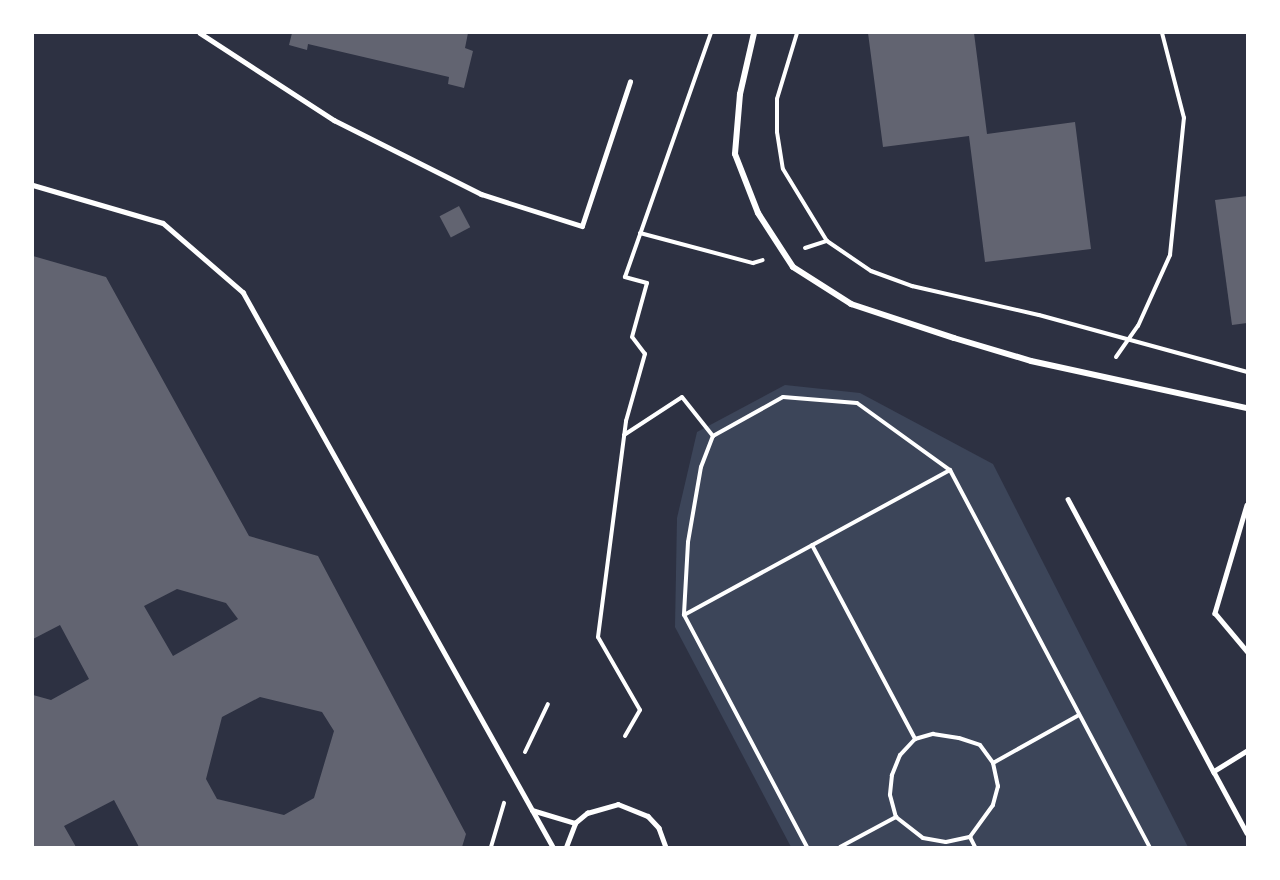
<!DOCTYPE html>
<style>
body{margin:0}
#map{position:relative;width:1280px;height:880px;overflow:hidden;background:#2d3142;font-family:Figtree,sans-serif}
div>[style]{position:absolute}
.green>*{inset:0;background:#3c4559}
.building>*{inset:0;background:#626471;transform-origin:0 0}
.path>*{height:4px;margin:-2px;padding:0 2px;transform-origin:2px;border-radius:2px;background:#fff}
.service>*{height:4.5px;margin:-2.25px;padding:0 2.25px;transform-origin:2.25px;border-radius:2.25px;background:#fff}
.minor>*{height:6px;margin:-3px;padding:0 3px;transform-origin:3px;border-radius:3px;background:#fff}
span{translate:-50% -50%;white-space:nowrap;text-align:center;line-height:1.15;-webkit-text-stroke:5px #fff;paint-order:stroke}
.frame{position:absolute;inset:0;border:34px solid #fff;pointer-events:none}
</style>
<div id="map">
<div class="green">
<i style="clip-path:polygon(785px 385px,860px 393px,993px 464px,1188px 847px,791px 847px,675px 627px,677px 518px,697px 432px)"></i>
</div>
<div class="building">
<i style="clip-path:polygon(292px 33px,468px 33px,465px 48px,473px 51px,464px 88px,448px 84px,449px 77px,308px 44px,307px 50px,289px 45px)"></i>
<i style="clip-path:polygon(868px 33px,974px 33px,987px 134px,1075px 122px,1091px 249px,985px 262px,969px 136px,883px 147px)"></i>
<i style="clip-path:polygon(1247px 196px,1247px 323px,1232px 325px,1215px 200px)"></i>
<i style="left:459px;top:206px;width:24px;height:22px;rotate:62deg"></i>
<i style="clip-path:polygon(evenodd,33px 256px,106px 277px,249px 536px,318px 556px,466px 834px,462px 847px,139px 847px,114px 800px,64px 826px,76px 847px,33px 847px,33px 695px,51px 700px,89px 679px,60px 625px,33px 639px,33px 256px,177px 589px,226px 603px,238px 619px,173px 656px,144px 606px,177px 589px,33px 256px,260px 697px,322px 712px,334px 731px,314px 798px,284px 815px,217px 799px,206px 779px,222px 717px,260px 697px)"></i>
</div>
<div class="path">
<i style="left:797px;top:33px;width:69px;rotate:106.9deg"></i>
<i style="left:777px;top:99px;width:33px;rotate:90deg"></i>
<i style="left:777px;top:132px;width:37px;rotate:81deg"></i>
<i style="left:783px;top:169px;width:84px;rotate:58.6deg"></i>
<i style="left:827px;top:241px;width:53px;rotate:34.3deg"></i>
<i style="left:871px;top:271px;width:44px;rotate:20.1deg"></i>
<i style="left:912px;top:286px;width:130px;rotate:12.9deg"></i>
<i style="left:1039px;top:315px;width:216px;rotate:15.3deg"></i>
<i style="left:640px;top:233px;width:117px;rotate:14.9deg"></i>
<i style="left:753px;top:263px;width:10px;rotate:-17deg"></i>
<i style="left:805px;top:248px;width:23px;rotate:-18deg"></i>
<i style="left:1116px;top:357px;width:38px;rotate:-55deg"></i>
<i style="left:1138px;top:326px;width:78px;rotate:-65.7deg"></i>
<i style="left:1170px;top:255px;width:138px;rotate:-84.2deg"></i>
<i style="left:1184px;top:118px;width:88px;rotate:-104.5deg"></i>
<i style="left:624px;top:435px;width:69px;rotate:-33.2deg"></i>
<i style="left:682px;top:397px;width:50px;rotate:51.5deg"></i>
<i style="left:812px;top:545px;width:220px;rotate:62deg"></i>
<i style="left:915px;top:739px;width:22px;rotate:133deg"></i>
<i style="left:900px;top:755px;width:22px;rotate:112deg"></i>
<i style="left:892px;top:775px;width:20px;rotate:96deg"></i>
<i style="left:890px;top:795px;width:23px;rotate:75deg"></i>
<i style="left:896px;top:817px;width:34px;rotate:38deg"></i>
<i style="left:923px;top:838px;width:23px;rotate:10deg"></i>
<i style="left:946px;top:842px;width:25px;rotate:-12deg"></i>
<i style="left:970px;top:837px;width:11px;rotate:63deg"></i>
<i style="left:684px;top:614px;width:72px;rotate:-86.8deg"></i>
<i style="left:688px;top:542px;width:76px;rotate:-80.2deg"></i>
<i style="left:701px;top:467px;width:33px;rotate:-69deg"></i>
<i style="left:713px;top:436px;width:80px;rotate:-29.1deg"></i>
<i style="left:783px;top:397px;width:74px;rotate:4.6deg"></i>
<i style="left:857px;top:403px;width:115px;rotate:35.8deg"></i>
<i style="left:625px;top:736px;width:30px;rotate:-60deg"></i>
<i style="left:640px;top:710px;width:84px;rotate:-119.9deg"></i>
<i style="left:598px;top:637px;width:218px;rotate:-82.6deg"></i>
<i style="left:626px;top:421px;width:70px;rotate:-74.2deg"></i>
<i style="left:645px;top:354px;width:21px;rotate:-127deg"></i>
<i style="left:632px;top:337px;width:56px;rotate:-74.5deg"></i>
<i style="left:647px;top:283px;width:23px;rotate:-165deg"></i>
<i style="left:625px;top:277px;width:259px;rotate:-70.6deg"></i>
<i style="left:915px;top:739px;width:19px;rotate:-16deg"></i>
<i style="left:933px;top:734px;width:26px;rotate:9deg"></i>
<i style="left:959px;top:738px;width:22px;rotate:18deg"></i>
<i style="left:980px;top:745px;width:22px;rotate:54deg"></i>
<i style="left:993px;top:763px;width:24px;rotate:78deg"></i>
<i style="left:998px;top:786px;width:20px;rotate:105deg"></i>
<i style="left:993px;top:805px;width:39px;rotate:126deg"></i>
<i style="left:525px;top:752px;width:53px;rotate:-64.4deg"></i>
<i style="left:993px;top:763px;width:98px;rotate:-29.2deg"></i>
<i style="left:491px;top:847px;width:46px;rotate:-73.5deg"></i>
<i style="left:807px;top:847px;width:263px;rotate:-117.9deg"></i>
<i style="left:684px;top:615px;width:303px;rotate:-28.6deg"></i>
<i style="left:950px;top:470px;width:427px;rotate:62.1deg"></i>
<i style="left:840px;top:847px;width:64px;rotate:-28.2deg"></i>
</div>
<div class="service">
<i style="left:200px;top:33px;width:160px;rotate:33deg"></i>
<i style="left:334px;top:120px;width:165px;rotate:26.7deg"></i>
<i style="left:481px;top:194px;width:106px;rotate:17.6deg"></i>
<i style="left:582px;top:226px;width:152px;rotate:-71.6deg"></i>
<i style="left:33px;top:185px;width:135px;rotate:16.3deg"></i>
<i style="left:163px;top:223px;width:106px;rotate:40.8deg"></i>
<i style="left:243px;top:292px;width:636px;rotate:60.81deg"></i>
<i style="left:1068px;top:499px;width:310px;rotate:61.9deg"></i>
<i style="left:1247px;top:505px;width:113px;rotate:106.5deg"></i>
<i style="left:1215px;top:613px;width:50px;rotate:49.9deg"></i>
<i style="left:1247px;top:751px;width:39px;rotate:148deg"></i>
<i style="left:1214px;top:772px;width:69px;rotate:61.6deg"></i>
<i style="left:532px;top:810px;width:45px;rotate:16.8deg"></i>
<i style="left:566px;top:847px;width:26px;rotate:-69deg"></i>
<i style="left:575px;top:823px;width:16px;rotate:-40deg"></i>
<i style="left:587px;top:813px;width:32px;rotate:-16deg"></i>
<i style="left:618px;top:804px;width:32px;rotate:22deg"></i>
<i style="left:648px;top:816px;width:16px;rotate:47deg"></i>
<i style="left:659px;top:828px;width:20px;rotate:70deg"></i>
</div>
<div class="minor">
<i style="left:754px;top:33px;width:63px;rotate:102.9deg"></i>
<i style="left:740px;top:94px;width:60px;rotate:94.8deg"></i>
<i style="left:735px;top:154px;width:63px;rotate:68.7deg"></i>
<i style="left:758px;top:213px;width:64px;rotate:57.1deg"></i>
<i style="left:793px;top:267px;width:69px;rotate:32.5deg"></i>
<i style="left:851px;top:304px;width:108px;rotate:18.3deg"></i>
<i style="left:954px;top:338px;width:80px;rotate:16.6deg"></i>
<i style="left:1031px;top:361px;width:221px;rotate:12.3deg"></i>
</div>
<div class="frame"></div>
</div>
